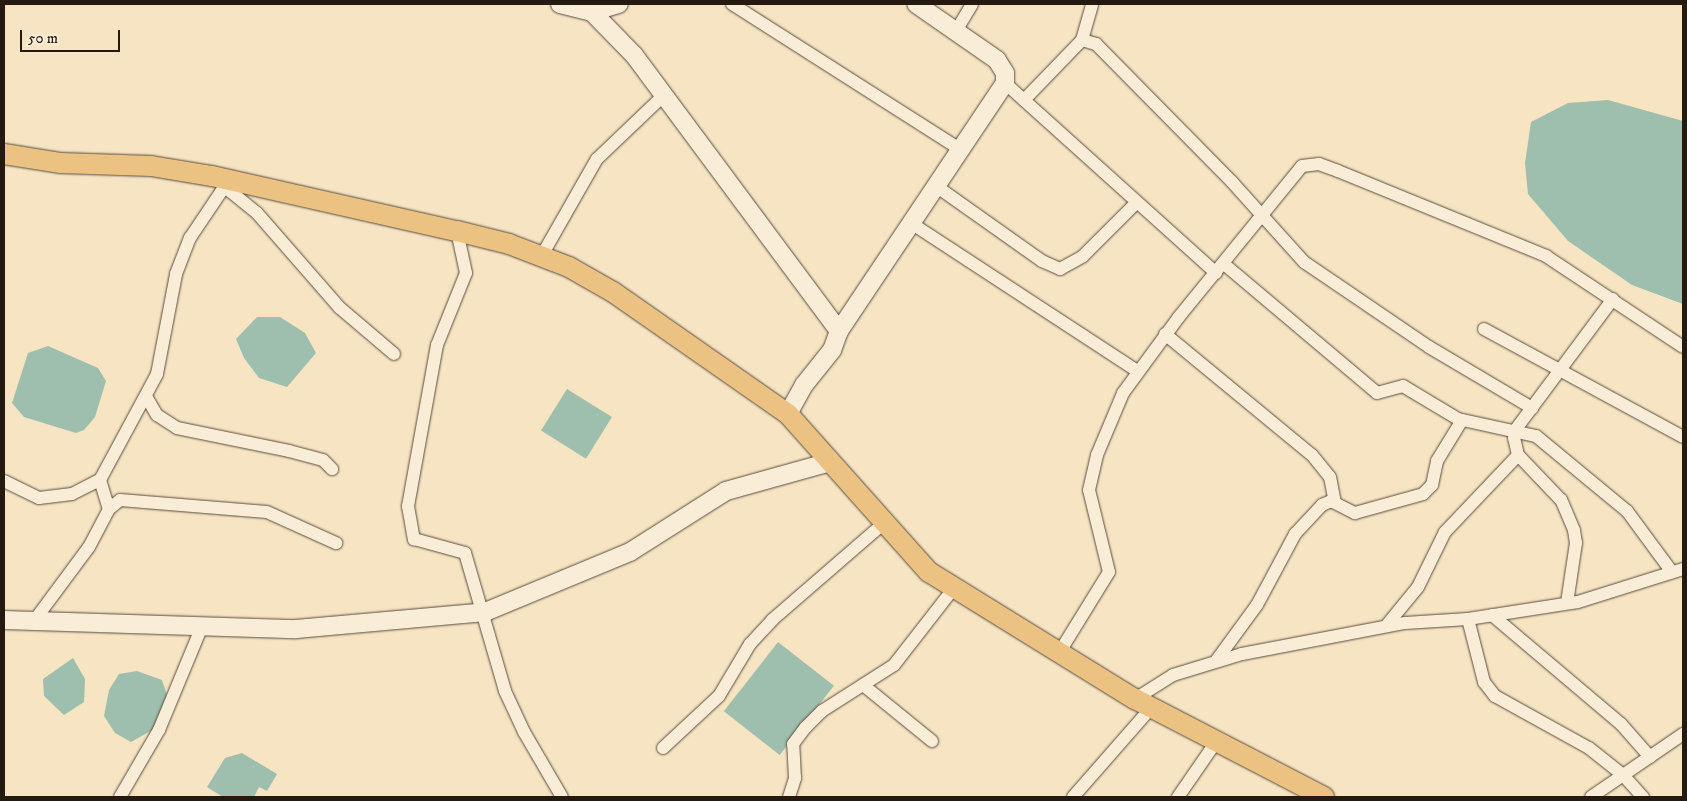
<!DOCTYPE html>
<style>
body{margin:0}
#map{position:relative;width:1687px;height:801px;overflow:hidden;background:#f6e4c3;font-family:"IM FELL DW Pica",serif}
div>[style]{position:absolute}
.water>*{inset:0;background:#9ebfad;transform-origin:0 0}
.roads{filter:drop-shadow(0 0 1px #594c3c) drop-shadow(0 0 1px #594c3c)}
.street>*{height:12px;margin:-6px;padding:0 6px;transform-origin:6px;border-radius:6px;background:#f9edd8}
.secondary>*{height:18px;margin:-9px;padding:0 9px;transform-origin:9px;border-radius:9px;background:#f9edd8}
.primary>*{height:20px;margin:-10px;padding:0 10px;transform-origin:10px;border-radius:10px;background:#ebc282}
span{translate:-50% -50%;white-space:nowrap;text-align:center;line-height:1.15;-webkit-text-stroke:4px #f9edd8;paint-order:stroke}
.frame{position:absolute;inset:0;border:5px solid #251a0f;pointer-events:none}
.scale{position:absolute;left:20px;top:30px;width:100px;height:22px;box-sizing:border-box;border:2px solid #251a0f;border-top:0;padding-left:6px;font-size:15px;line-height:18px;white-space:nowrap;color:#251a0f;-webkit-text-stroke:4px #f9edd8;paint-order:stroke}
</style>
<div id="map">
<div class="water">
<i style="clip-path:polygon(1608px 100px,1683px 121px,1683px 304px,1632px 285px,1568px 241px,1528px 194px,1525px 163px,1531px 122px,1568px 103px)"></i>
<i style="clip-path:polygon(257px 317px,280px 317px,305px 333px,316px 353px,287px 387px,259px 378px,244px 358px,236px 339px)"></i>
<i style="clip-path:polygon(48px 346px,98px 368px,106px 381px,95px 417px,84px 430px,76px 433px,24px 417px,12px 403px,28px 353px)"></i>
<i style="left:567px;top:389px;width:53px;height:49px;rotate:32deg"></i>
<i style="left:778px;top:642px;width:71px;height:88px;rotate:38deg"></i>
<i style="clip-path:polygon(73px 658px,85px 679px,84px 702px,64px 715px,44px 696px,43px 679px)"></i>
<i style="clip-path:polygon(137px 671px,162px 680px,167px 695px,156px 728px,131px 742px,115px 733px,104px 716px,109px 690px,119px 674px)"></i>
<i style="clip-path:polygon(242px 753px,277px 774px,267px 791px,259px 787px,254px 797px,223px 797px,207px 787px,225px 758px)"></i>
</div>
<div class="roads">
<div class="street">
<i style="left:732px;top:4px;width:272px;rotate:32.5deg"></i>
<i style="left:956px;top:31px;width:31px;rotate:-59deg"></i>
<i style="left:1082px;top:40px;width:37px;rotate:-74deg"></i>
<i style="left:1005px;top:83px;width:284px;rotate:42deg"></i>
<i style="left:1024px;top:100px;width:83px;rotate:-46deg"></i>
<i style="left:1082px;top:40px;width:15px;rotate:16deg"></i>
<i style="left:1096px;top:44px;width:194px;rotate:45.4deg"></i>
<i style="left:1232px;top:182px;width:108px;rotate:48deg"></i>
<i style="left:1304px;top:262px;width:151px;rotate:34.2deg"></i>
<i style="left:1429px;top:347px;width:120px;rotate:30.6deg"></i>
<i style="left:936px;top:186px;width:130px;rotate:35.3deg"></i>
<i style="left:1042px;top:261px;width:20px;rotate:24deg"></i>
<i style="left:1060px;top:269px;width:26px;rotate:-29deg"></i>
<i style="left:1083px;top:256px;width:74px;rotate:-45deg"></i>
<i style="left:225px;top:187px;width:41px;rotate:39.1deg"></i>
<i style="left:257px;top:213px;width:126px;rotate:48.9deg"></i>
<i style="left:340px;top:308px;width:71px;rotate:40.4deg"></i>
<i style="left:911px;top:223px;width:270px;rotate:33.2deg"></i>
<i style="left:457px;top:231px;width:43px;rotate:77.9deg"></i>
<i style="left:466px;top:273px;width:78px;rotate:111.9deg"></i>
<i style="left:437px;top:345px;width:164px;rotate:100.2deg"></i>
<i style="left:408px;top:506px;width:34px;rotate:80deg"></i>
<i style="left:414px;top:539px;width:53px;rotate:15.4deg"></i>
<i style="left:465px;top:553px;width:144px;rotate:73.8deg"></i>
<i style="left:505px;top:691px;width:45px;rotate:65.1deg"></i>
<i style="left:524px;top:732px;width:75px;rotate:59.7deg"></i>
<i style="left:541px;top:257px;width:113px;rotate:-60.3deg"></i>
<i style="left:597px;top:159px;width:94px;rotate:-43.7deg"></i>
<i style="left:1224px;top:264px;width:200px;rotate:40.1deg"></i>
<i style="left:1377px;top:393px;width:27px;rotate:-15deg"></i>
<i style="left:1403px;top:386px;width:64px;rotate:31deg"></i>
<i style="left:1458px;top:419px;width:80px;rotate:12.3deg"></i>
<i style="left:1536px;top:436px;width:118px;rotate:39.5deg"></i>
<i style="left:1627px;top:511px;width:76px;rotate:53.6deg"></i>
<i style="left:1484px;top:329px;width:226px;rotate:28.5deg"></i>
<i style="left:1165px;top:334px;width:190px;rotate:39.5deg"></i>
<i style="left:1312px;top:455px;width:28px;rotate:51deg"></i>
<i style="left:1330px;top:477px;width:25px;rotate:79deg"></i>
<i style="left:147px;top:398px;width:20px;rotate:60deg"></i>
<i style="left:157px;top:415px;width:24px;rotate:33deg"></i>
<i style="left:177px;top:428px;width:114px;rotate:11.6deg"></i>
<i style="left:289px;top:451px;width:35px;rotate:15deg"></i>
<i style="left:323px;top:460px;width:13px;rotate:45deg"></i>
<i style="left:100px;top:480px;width:30px;rotate:73deg"></i>
<i style="left:4px;top:481px;width:39px;rotate:26deg"></i>
<i style="left:39px;top:498px;width:33px;rotate:-7deg"></i>
<i style="left:72px;top:494px;width:31px;rotate:-27deg"></i>
<i style="left:100px;top:480px;width:120px;rotate:-61.7deg"></i>
<i style="left:157px;top:374px;width:102px;rotate:-79.2deg"></i>
<i style="left:176px;top:274px;width:39px;rotate:-69deg"></i>
<i style="left:190px;top:238px;width:70px;rotate:-56.1deg"></i>
<i style="left:1567px;top:603px;width:61px;rotate:-81.5deg"></i>
<i style="left:1576px;top:543px;width:13px;rotate:-99deg"></i>
<i style="left:1574px;top:530px;width:33px;rotate:-113deg"></i>
<i style="left:1561px;top:500px;width:62px;rotate:-133.7deg"></i>
<i style="left:1518px;top:455px;width:17px;rotate:-103deg"></i>
<i style="left:1514px;top:438px;width:9px;rotate:-77deg"></i>
<i style="left:1516px;top:429px;width:162px;rotate:-53.3deg"></i>
<i style="left:1492px;top:615px;width:169px;rotate:40.2deg"></i>
<i style="left:1621px;top:724px;width:44px;rotate:48.7deg"></i>
<i style="left:1468px;top:619px;width:65px;rotate:75.7deg"></i>
<i style="left:1484px;top:682px;width:18px;rotate:52deg"></i>
<i style="left:1495px;top:696px;width:107px;rotate:29deg"></i>
<i style="left:1589px;top:748px;width:43px;rotate:38.5deg"></i>
<i style="left:1623px;top:775px;width:30px;rotate:48deg"></i>
<i style="left:34px;top:621px;width:92px;rotate:-53.4deg"></i>
<i style="left:89px;top:547px;width:43px;rotate:-62.2deg"></i>
<i style="left:109px;top:509px;width:14px;rotate:-39deg"></i>
<i style="left:120px;top:500px;width:147px;rotate:4.7deg"></i>
<i style="left:267px;top:512px;width:76px;rotate:24.2deg"></i>
<i style="left:1386px;top:626px;width:50px;rotate:-50.6deg"></i>
<i style="left:1418px;top:587px;width:61px;rotate:-63.9deg"></i>
<i style="left:1445px;top:532px;width:106px;rotate:-46.5deg"></i>
<i style="left:1059px;top:653px;width:95px;rotate:-58.3deg"></i>
<i style="left:1109px;top:572px;width:84px;rotate:-103.7deg"></i>
<i style="left:1089px;top:490px;width:36px;rotate:-77deg"></i>
<i style="left:1097px;top:455px;width:67px;rotate:-67.2deg"></i>
<i style="left:1123px;top:393px;width:93px;rotate:-53.7deg"></i>
<i style="left:1178px;top:318px;width:196px;rotate:-50.8deg"></i>
<i style="left:1302px;top:166px;width:17px;rotate:-7deg"></i>
<i style="left:1319px;top:164px;width:20px;rotate:20deg"></i>
<i style="left:1338px;top:171px;width:225px;rotate:22.2deg"></i>
<i style="left:1546px;top:256px;width:164px;rotate:33.6deg"></i>
<i style="left:1216px;top:661px;width:69px;rotate:-53.8deg"></i>
<i style="left:1257px;top:605px;width:81px;rotate:-61.8deg"></i>
<i style="left:1295px;top:534px;width:40px;rotate:-47deg"></i>
<i style="left:1322px;top:505px;width:10px;rotate:-24deg"></i>
<i style="left:1331px;top:501px;width:27px;rotate:27deg"></i>
<i style="left:1355px;top:513px;width:71px;rotate:-15.6deg"></i>
<i style="left:1423px;top:494px;width:13px;rotate:-45deg"></i>
<i style="left:1432px;top:485px;width:25px;rotate:-78deg"></i>
<i style="left:1437px;top:461px;width:48px;rotate:-58.6deg"></i>
<i style="left:863px;top:685px;width:89px;rotate:39.1deg"></i>
<i style="left:1135px;top:699px;width:45px;rotate:-32.3deg"></i>
<i style="left:1173px;top:675px;width:72px;rotate:-16.9deg"></i>
<i style="left:1242px;top:654px;width:166px;rotate:-10.8deg"></i>
<i style="left:1405px;top:623px;width:63px;rotate:-3.6deg"></i>
<i style="left:1468px;top:619px;width:111px;rotate:-8.8deg"></i>
<i style="left:1578px;top:602px;width:110px;rotate:-17.4deg"></i>
<i style="left:663px;top:748px;width:76px;rotate:-42.9deg"></i>
<i style="left:719px;top:696px;width:61px;rotate:-59.2deg"></i>
<i style="left:750px;top:644px;width:33px;rotate:-47deg"></i>
<i style="left:772px;top:620px;width:147px;rotate:-40.9deg"></i>
<i style="left:120px;top:797px;width:78px;rotate:-59.8deg"></i>
<i style="left:159px;top:730px;width:113px;rotate:-67.5deg"></i>
<i style="left:789px;top:797px;width:20px;rotate:-72deg"></i>
<i style="left:795px;top:778px;width:34px;rotate:-93deg"></i>
<i style="left:793px;top:744px;width:21px;rotate:-53deg"></i>
<i style="left:806px;top:727px;width:23px;rotate:-45deg"></i>
<i style="left:822px;top:711px;width:85px;rotate:-32.6deg"></i>
<i style="left:894px;top:665px;width:98px;rotate:-52.1deg"></i>
<i style="left:1073px;top:797px;width:118px;rotate:-48.8deg"></i>
<i style="left:1178px;top:797px;width:67px;rotate:-55.4deg"></i>
<i style="left:1591px;top:797px;width:112px;rotate:-34.4deg"></i>
</div>
<div class="secondary">
<i style="left:560px;top:4px;width:33px;rotate:14deg"></i>
<i style="left:592px;top:12px;width:60px;rotate:45.7deg"></i>
<i style="left:634px;top:55px;width:344px;rotate:53.4deg"></i>
<i style="left:839px;top:331px;width:20px;rotate:110deg"></i>
<i style="left:832px;top:350px;width:45px;rotate:128.7deg"></i>
<i style="left:804px;top:385px;width:33px;rotate:119deg"></i>
<i style="left:592px;top:12px;width:28px;rotate:-17deg"></i>
<i style="left:839px;top:331px;width:298px;rotate:-56.2deg"></i>
<i style="left:1005px;top:83px;width:10px;rotate:-90deg"></i>
<i style="left:1005px;top:73px;width:15px;rotate:-122deg"></i>
<i style="left:997px;top:60px;width:98px;rotate:-145.3deg"></i>
<i style="left:4px;top:620px;width:292px;rotate:1.8deg"></i>
<i style="left:296px;top:629px;width:190px;rotate:-5.1deg"></i>
<i style="left:485px;top:612px;width:157px;rotate:-22.5deg"></i>
<i style="left:630px;top:552px;width:114px;rotate:-32.4deg"></i>
<i style="left:726px;top:491px;width:108px;rotate:-15.6deg"></i>
</div>
<div class="primary">
<i style="left:4px;top:154px;width:58px;rotate:9deg"></i>
<i style="left:61px;top:163px;width:90px;rotate:1.9deg"></i>
<i style="left:151px;top:166px;width:62px;rotate:9.3deg"></i>
<i style="left:212px;top:176px;width:251px;rotate:12.7deg"></i>
<i style="left:457px;top:231px;width:54px;rotate:14deg"></i>
<i style="left:509px;top:244px;width:64px;rotate:21deg"></i>
<i style="left:569px;top:267px;width:51px;rotate:29.6deg"></i>
<i style="left:613px;top:292px;width:213px;rotate:34.9deg"></i>
<i style="left:788px;top:414px;width:212px;rotate:48.3deg"></i>
<i style="left:929px;top:572px;width:242px;rotate:31.7deg"></i>
<i style="left:1135px;top:699px;width:213px;rotate:27.4deg"></i>
</div>
</div>
<div class="frame"></div>
<div class="scale">50 m</div>
</div>
